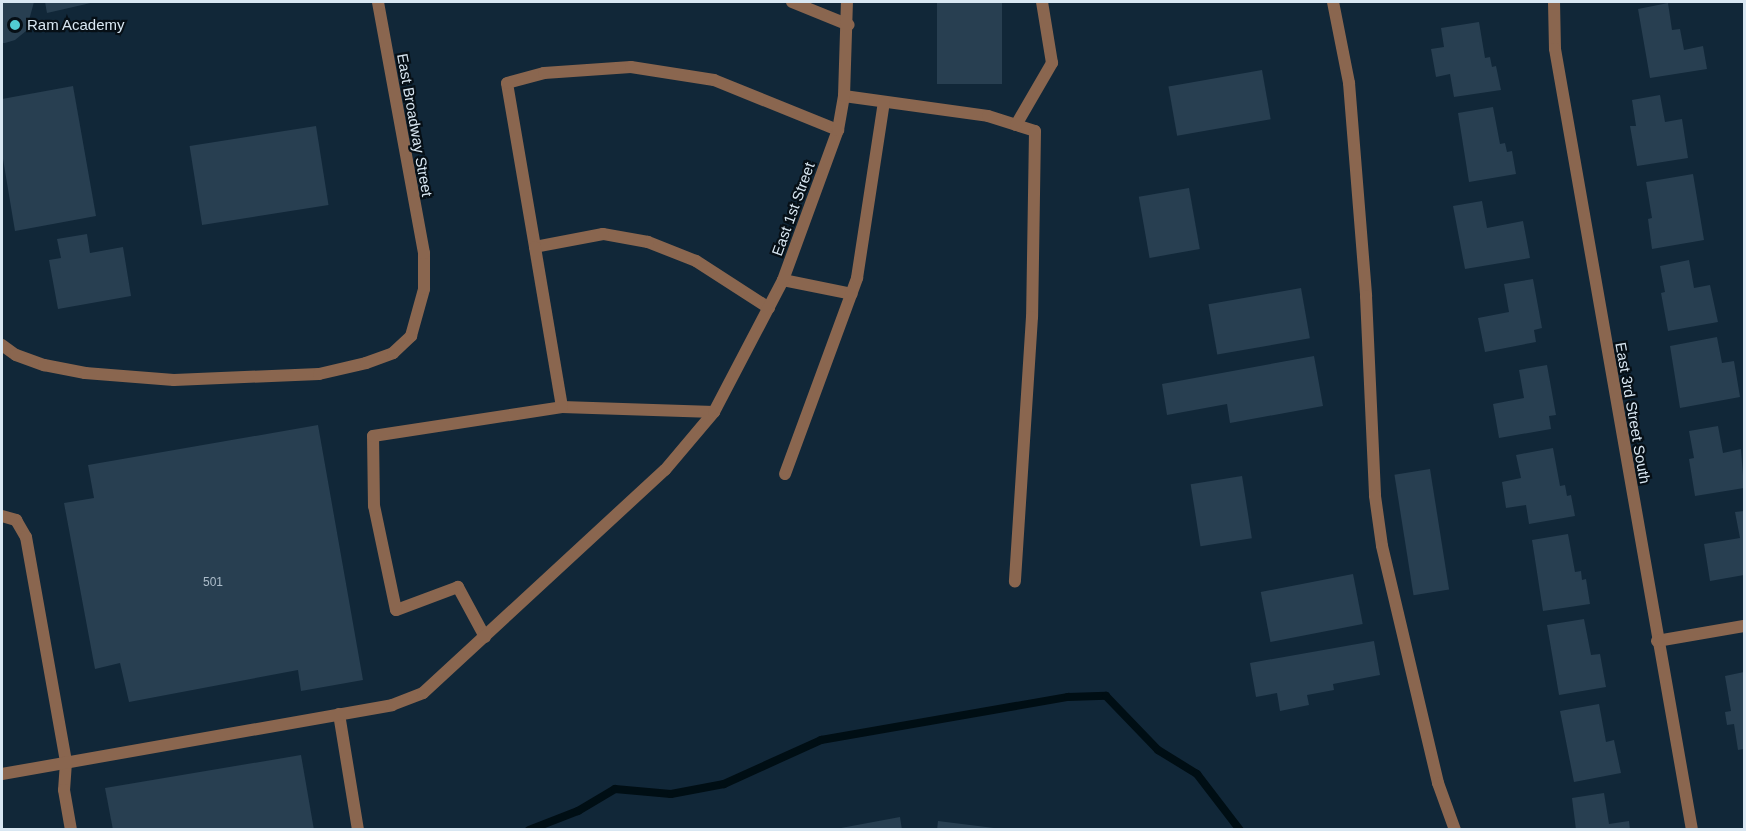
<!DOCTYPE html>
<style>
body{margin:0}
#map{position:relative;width:1746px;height:831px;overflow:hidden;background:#112738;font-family:Helvetica,sans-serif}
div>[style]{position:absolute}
.stream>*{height:8px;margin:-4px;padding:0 4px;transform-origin:4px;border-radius:4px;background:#000e14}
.building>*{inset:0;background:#283f51;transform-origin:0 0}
.lane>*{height:12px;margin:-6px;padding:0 6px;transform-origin:6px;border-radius:6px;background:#8a664f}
.street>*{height:12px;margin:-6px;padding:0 6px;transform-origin:6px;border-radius:6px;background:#8a664f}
.dots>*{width:16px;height:16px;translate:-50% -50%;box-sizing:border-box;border:3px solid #060f16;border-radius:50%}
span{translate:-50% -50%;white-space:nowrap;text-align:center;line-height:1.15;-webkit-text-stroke:4.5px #060f16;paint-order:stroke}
.number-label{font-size:12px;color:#adbdca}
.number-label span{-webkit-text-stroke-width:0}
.poi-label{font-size:15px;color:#d9e7f2}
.left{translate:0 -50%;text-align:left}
.street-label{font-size:15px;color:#d9e7f2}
.frame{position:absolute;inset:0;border:3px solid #d9e7f2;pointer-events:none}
</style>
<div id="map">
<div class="stream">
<i style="left:529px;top:830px;width:53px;rotate:-21.2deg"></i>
<i style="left:578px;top:811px;width:43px;rotate:-30.7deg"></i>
<i style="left:615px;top:789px;width:56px;rotate:5.1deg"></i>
<i style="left:671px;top:794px;width:54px;rotate:-10.7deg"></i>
<i style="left:724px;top:784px;width:107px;rotate:-24.4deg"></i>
<i style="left:821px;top:740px;width:251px;rotate:-9.9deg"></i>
<i style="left:1068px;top:697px;width:38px;rotate:-2deg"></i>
<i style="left:1106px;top:696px;width:75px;rotate:46.1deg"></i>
<i style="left:1158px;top:750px;width:46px;rotate:31.6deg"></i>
<i style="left:1197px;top:774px;width:71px;rotate:52.5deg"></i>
</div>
<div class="building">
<i style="clip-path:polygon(2px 2px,34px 2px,26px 31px,15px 40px,5px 43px,2px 43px)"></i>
<i style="clip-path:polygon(45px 2px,95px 2px,47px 13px)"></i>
<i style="left:937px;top:2px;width:65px;height:82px"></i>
<i style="clip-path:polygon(1668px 3px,1672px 30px,1680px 29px,1684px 50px,1703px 46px,1707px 69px,1650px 78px,1638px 9px)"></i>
<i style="clip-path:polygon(1479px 22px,1485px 58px,1490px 57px,1492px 67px,1496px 66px,1501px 90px,1454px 97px,1450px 74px,1436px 77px,1431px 49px,1444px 47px,1441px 28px)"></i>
<i style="left:1262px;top:70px;width:50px;height:95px;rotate:80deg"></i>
<i style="clip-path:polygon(73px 86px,96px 216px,15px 231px,2px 153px,2px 99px)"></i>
<i style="clip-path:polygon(1660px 95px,1665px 122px,1682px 119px,1688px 158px,1637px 166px,1630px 126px,1636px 126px,1632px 100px)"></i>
<i style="clip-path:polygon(1493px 107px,1500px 144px,1505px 143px,1507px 152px,1512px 151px,1516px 174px,1469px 182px,1458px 113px)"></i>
<i style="left:316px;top:126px;width:80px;height:128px;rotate:81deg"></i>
<i style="clip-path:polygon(1693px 174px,1704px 240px,1652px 249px,1648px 219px,1652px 218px,1646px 182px)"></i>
<i style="left:1189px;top:188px;width:62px;height:51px;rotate:80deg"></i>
<i style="clip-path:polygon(1482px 201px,1487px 228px,1523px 221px,1530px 258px,1465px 269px,1453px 206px)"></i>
<i style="clip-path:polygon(87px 234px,90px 253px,123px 247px,131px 296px,58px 309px,49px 260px,61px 258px,57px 239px)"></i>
<i style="clip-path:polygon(1689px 260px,1694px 288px,1710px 285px,1718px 322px,1668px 331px,1661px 293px,1665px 292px,1660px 266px)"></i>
<i style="clip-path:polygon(1533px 279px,1542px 328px,1534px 330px,1536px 342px,1485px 352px,1478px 318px,1509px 312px,1504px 284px)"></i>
<i style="left:1301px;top:288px;width:51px;height:94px;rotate:80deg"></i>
<i style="clip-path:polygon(1717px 337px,1722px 363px,1734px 361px,1740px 397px,1680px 408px,1670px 346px)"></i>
<i style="clip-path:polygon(1314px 356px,1323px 406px,1230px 423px,1227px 404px,1167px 415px,1162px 384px)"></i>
<i style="clip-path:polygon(1547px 365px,1556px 415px,1549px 416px,1551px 429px,1499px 438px,1493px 404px,1524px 398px,1519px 370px)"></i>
<i style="clip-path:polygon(318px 425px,363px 680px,301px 691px,298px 670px,129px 702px,120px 663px,95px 669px,64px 503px,94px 498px,88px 465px)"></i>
<i style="clip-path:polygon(1718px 426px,1723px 453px,1741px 449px,1744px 488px,1695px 496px,1689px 459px,1694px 458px,1689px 431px)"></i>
<i style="clip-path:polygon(1553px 448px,1560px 486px,1565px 485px,1567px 496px,1571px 495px,1575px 516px,1529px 524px,1526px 505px,1506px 508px,1502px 482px,1521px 478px,1516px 455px)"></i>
<i style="left:1430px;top:469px;width:122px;height:36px;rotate:81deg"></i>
<i style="left:1242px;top:476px;width:63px;height:52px;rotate:81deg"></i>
<i style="clip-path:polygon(1744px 511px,1744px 575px,1710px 581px,1704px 544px,1740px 538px,1735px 512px)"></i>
<i style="clip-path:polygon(1568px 534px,1575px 572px,1581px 571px,1582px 580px,1586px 579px,1590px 604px,1543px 611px,1532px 540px)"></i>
<i style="left:1353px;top:574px;width:51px;height:94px;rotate:79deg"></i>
<i style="clip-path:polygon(1584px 619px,1591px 655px,1600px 654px,1606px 687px,1559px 695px,1547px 625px)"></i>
<i style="clip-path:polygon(1374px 641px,1380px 675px,1333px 684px,1334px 690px,1307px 695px,1309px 705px,1280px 711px,1277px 693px,1256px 697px,1250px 663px)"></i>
<i style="clip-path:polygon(1744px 672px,1744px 749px,1738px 750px,1734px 724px,1727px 725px,1725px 712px,1731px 711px,1725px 676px)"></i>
<i style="clip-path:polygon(1599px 704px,1606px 742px,1614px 740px,1621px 773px,1574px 782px,1560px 711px)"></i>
<i style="clip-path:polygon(301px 755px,314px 830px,113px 830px,105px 788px)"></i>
<i style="clip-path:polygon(1604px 793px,1609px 824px,1629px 821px,1630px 830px,1576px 830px,1572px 798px)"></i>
<i style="clip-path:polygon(900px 817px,902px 830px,841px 830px,841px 828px)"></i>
<i style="clip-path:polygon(938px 821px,994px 828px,994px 830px,937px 830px)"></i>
</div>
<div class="lane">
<i style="left:792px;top:2px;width:61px;rotate:22deg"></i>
<i style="left:1333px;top:2px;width:83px;rotate:78.8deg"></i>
<i style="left:1349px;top:83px;width:214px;rotate:85.4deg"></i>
<i style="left:1366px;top:296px;width:200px;rotate:87.4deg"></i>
<i style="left:1375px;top:496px;width:50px;rotate:82deg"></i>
<i style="left:1382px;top:546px;width:244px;rotate:76.7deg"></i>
<i style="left:1438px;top:783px;width:50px;rotate:70.1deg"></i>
<i style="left:844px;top:96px;width:145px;rotate:7.9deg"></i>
<i style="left:988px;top:116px;width:49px;rotate:17.7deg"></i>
<i style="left:1035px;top:131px;width:186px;rotate:90.9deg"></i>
<i style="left:1032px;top:317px;width:265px;rotate:93.7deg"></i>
<i style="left:1016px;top:125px;width:72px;rotate:-59.9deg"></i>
<i style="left:1052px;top:63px;width:62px;rotate:-99.3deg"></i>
<i style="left:783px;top:280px;width:70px;rotate:11.5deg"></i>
<i style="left:769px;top:308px;width:87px;rotate:-147.2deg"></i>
<i style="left:696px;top:261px;width:52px;rotate:-158.4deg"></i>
<i style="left:648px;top:242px;width:46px;rotate:-169.9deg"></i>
<i style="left:603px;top:234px;width:69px;rotate:169.2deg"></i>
<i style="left:535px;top:247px;width:166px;rotate:-99.7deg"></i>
<i style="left:507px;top:83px;width:38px;rotate:-15deg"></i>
<i style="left:544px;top:73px;width:87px;rotate:-3.9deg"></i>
<i style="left:631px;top:67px;width:84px;rotate:8.9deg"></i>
<i style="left:714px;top:80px;width:134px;rotate:22deg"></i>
<i style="left:562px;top:407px;width:152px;rotate:1.9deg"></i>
<i style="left:785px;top:474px;width:209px;rotate:-69.8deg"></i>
<i style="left:857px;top:278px;width:178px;rotate:-81.3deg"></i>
<i style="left:2px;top:516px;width:15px;rotate:16deg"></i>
<i style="left:16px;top:520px;width:20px;rotate:60deg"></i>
<i style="left:26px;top:537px;width:229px;rotate:79.9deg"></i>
<i style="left:66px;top:762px;width:28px;rotate:94deg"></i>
<i style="left:64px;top:790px;width:41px;rotate:80.1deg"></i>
<i style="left:485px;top:637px;width:57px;rotate:-118.4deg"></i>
<i style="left:458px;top:587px;width:66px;rotate:159.6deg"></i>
<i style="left:396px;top:610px;width:106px;rotate:-101.9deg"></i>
<i style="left:374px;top:506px;width:70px;rotate:-90.8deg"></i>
<i style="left:373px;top:436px;width:191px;rotate:-8.7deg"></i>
<i style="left:562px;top:407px;width:162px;rotate:-99.6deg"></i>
<i style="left:339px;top:714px;width:118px;rotate:80.7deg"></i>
</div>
<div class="street">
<i style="left:1554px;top:2px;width:47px;rotate:88.8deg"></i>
<i style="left:1555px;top:49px;width:793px;rotate:80.05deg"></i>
<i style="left:2px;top:345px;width:17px;rotate:36deg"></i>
<i style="left:16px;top:355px;width:30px;rotate:20deg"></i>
<i style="left:44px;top:365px;width:42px;rotate:11deg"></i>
<i style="left:85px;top:373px;width:89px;rotate:4.5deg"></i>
<i style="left:174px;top:380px;width:145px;rotate:-2.4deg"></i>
<i style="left:319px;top:374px;width:48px;rotate:-13.2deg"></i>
<i style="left:366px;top:363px;width:29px;rotate:-20deg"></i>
<i style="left:393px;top:353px;width:25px;rotate:-43deg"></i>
<i style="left:411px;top:336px;width:49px;rotate:-74.5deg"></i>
<i style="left:424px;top:289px;width:36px;rotate:-90deg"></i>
<i style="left:424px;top:253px;width:255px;rotate:-100.4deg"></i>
<i style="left:1657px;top:641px;width:88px;rotate:-9.8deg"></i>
<i style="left:2px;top:774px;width:396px;rotate:-10deg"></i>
<i style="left:392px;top:705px;width:33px;rotate:-21deg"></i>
<i style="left:423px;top:693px;width:329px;rotate:-42.7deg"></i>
<i style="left:665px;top:470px;width:76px;rotate:-49.8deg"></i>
<i style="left:714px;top:412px;width:149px;rotate:-62.4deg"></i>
<i style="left:783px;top:280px;width:160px;rotate:-69.9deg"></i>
<i style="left:838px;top:130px;width:35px;rotate:-80deg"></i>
<i style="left:844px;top:96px;width:94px;rotate:-88.2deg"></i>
</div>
<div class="dots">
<i style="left:15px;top:25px;background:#51ccd2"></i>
</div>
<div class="number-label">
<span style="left:213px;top:583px">501</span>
</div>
<div class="poi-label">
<span class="left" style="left:27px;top:25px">Ram Academy</span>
</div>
<div class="street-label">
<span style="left:415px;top:125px;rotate:80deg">East Broadway Street</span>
<span style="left:793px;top:209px;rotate:-70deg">East 1st Street</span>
<span style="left:1633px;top:413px;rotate:80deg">East 3rd Street South</span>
</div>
<div class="frame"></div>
</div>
